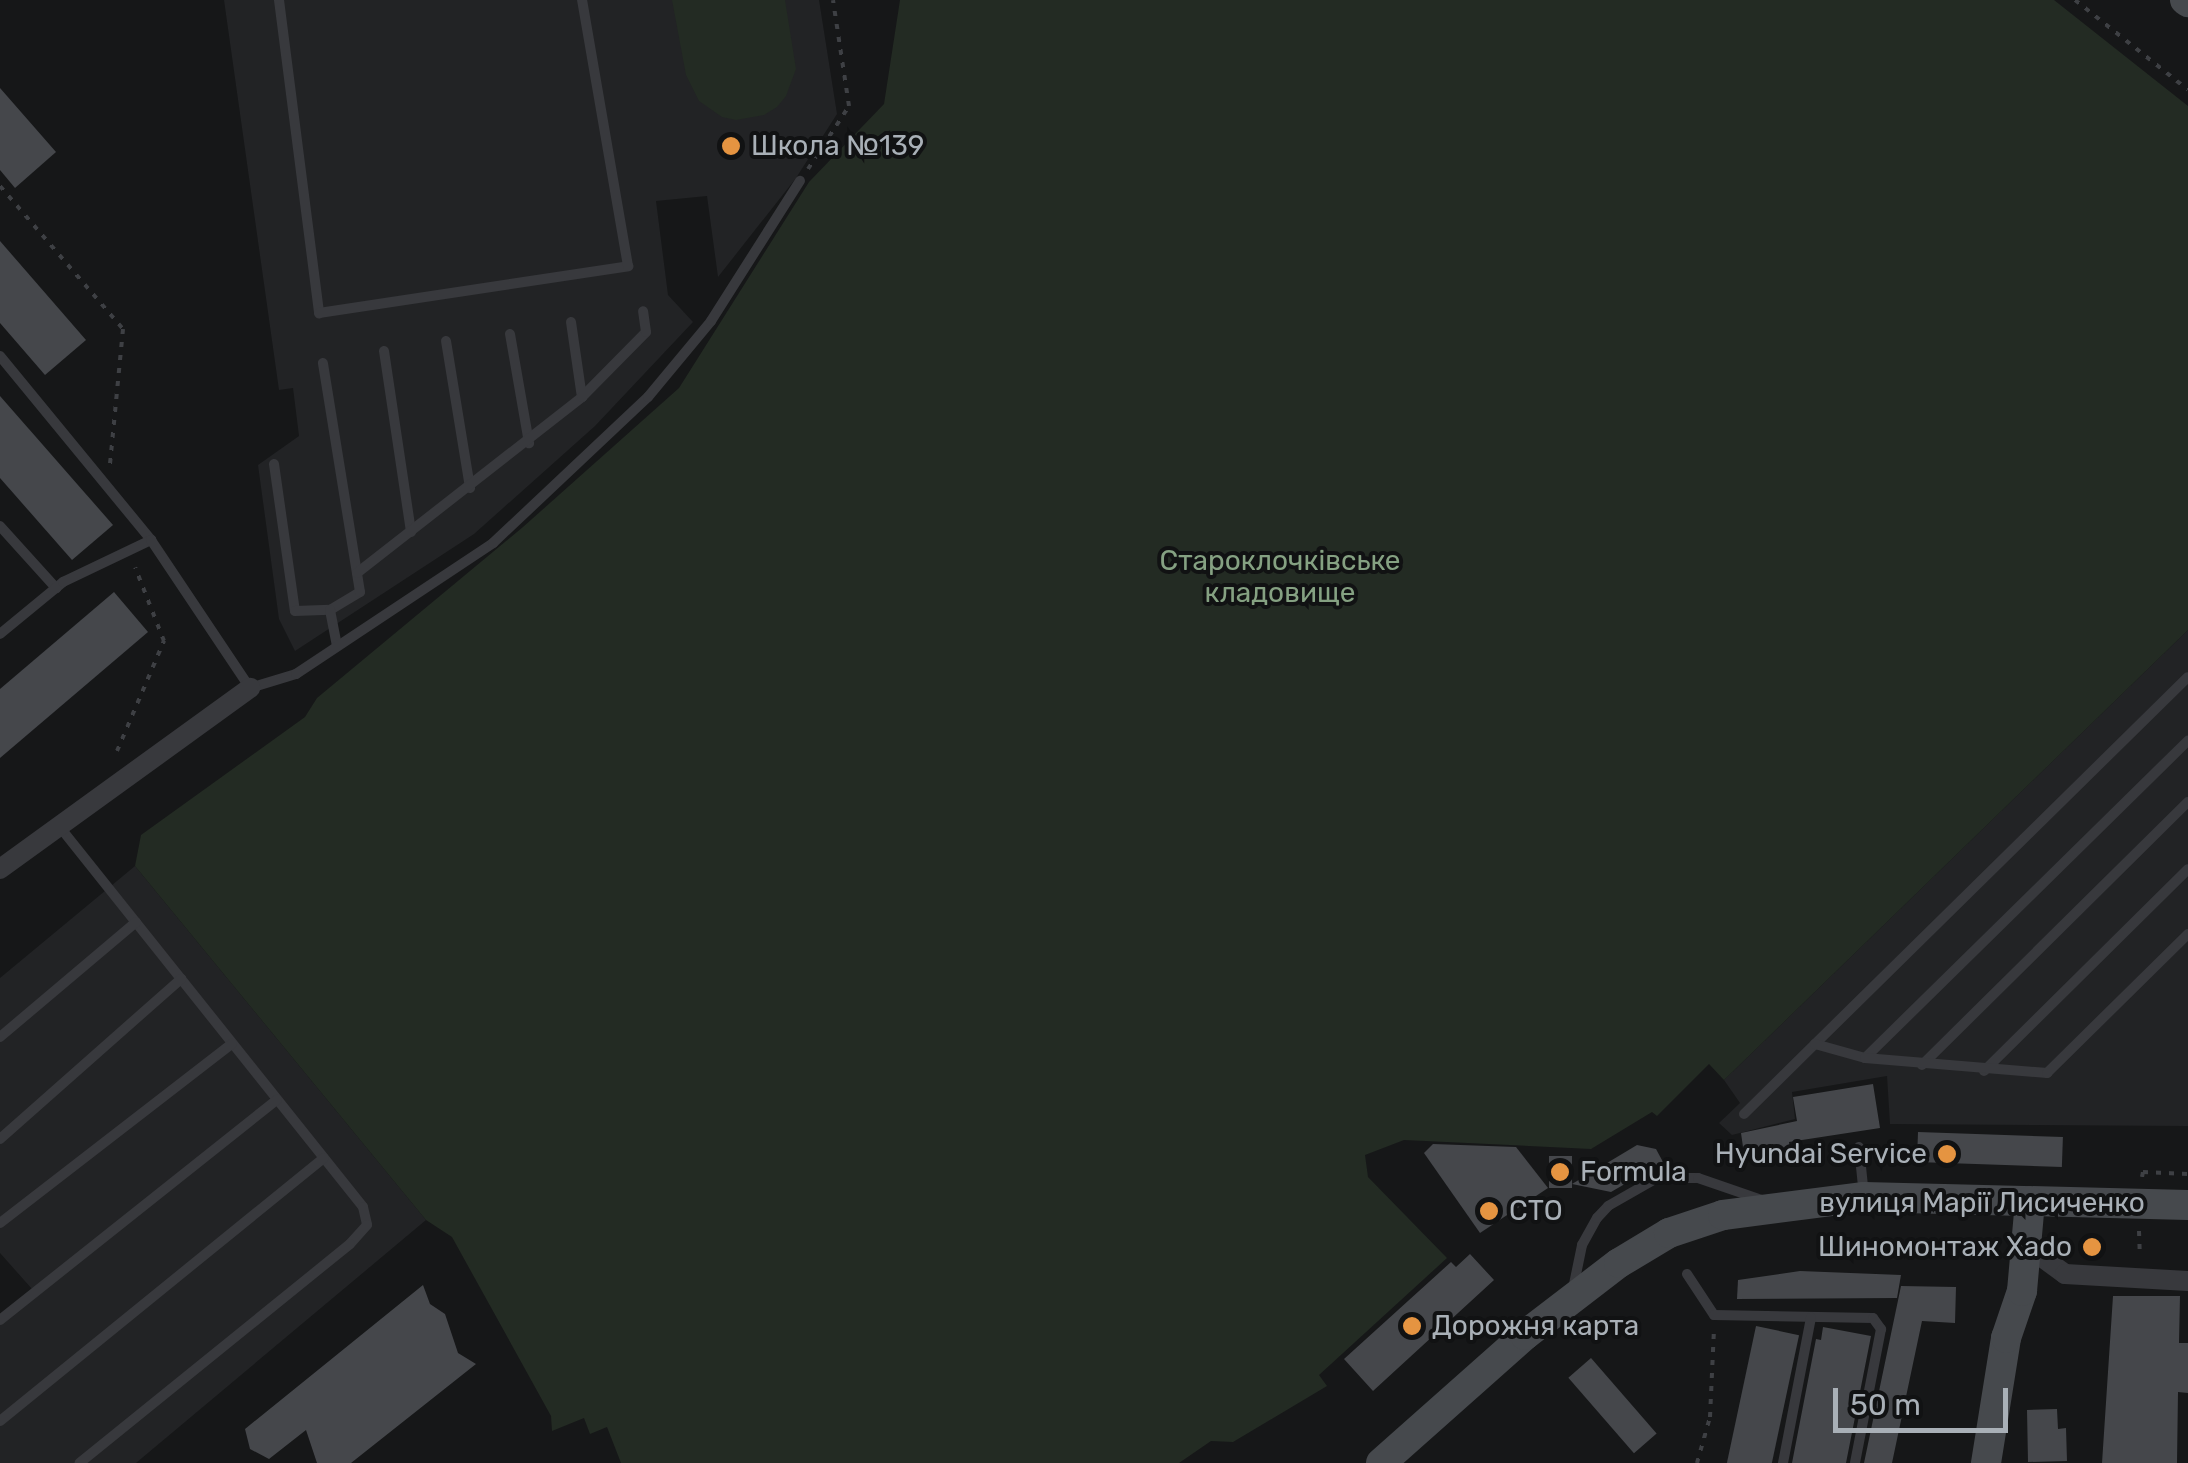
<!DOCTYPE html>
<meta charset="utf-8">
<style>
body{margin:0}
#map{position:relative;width:2188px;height:1463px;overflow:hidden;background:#161718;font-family:Rubik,sans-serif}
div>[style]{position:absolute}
.built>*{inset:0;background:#222325}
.green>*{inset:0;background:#232b23}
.building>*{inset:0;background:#45474b;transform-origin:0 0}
.path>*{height:4px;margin-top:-2px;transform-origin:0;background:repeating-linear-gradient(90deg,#3e4044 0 5px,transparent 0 13px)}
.lane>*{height:10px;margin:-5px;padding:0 5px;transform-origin:5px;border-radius:5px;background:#38393d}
.street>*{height:20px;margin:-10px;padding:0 10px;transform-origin:10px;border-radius:10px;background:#38393d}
.secondary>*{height:30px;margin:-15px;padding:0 15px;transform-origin:15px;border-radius:15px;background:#46494d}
.dots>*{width:28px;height:28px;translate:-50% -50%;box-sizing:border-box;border:5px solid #111213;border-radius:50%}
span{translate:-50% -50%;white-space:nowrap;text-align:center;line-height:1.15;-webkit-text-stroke:8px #111213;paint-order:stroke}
.poi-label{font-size:28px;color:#a9b0b7}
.left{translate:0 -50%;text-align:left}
.right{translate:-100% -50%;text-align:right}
.park-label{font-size:28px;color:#85a182}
.street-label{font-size:28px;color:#a9b0b7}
.scale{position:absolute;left:1833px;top:1388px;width:175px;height:45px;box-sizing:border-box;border:5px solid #a9b0b7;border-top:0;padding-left:12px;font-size:30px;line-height:35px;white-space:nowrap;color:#a9b0b7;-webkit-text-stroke:8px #111213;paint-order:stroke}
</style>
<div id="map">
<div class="built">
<i style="clip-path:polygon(224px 0,819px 0,837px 114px,796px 178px,718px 277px,707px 196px,656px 201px,668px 295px,693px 322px,595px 426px,474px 534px,295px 651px,279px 619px,258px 465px,299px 436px,293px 388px,279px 390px)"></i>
<i style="clip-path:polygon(2188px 630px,2188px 1126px,1890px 1124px,1887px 1076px,1792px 1092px,1795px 1119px,1732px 1135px,1719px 1123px,1740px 1103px,1724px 1080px)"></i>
<i style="clip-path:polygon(135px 866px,426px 1220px,136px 1463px,0 1463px,0 1316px,32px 1289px,0 1253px,0 978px)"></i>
</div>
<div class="green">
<i style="clip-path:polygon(672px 0,785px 0,796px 69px,786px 96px,777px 107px,764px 115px,736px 120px,722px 117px,699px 101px,686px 75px)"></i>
<i style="clip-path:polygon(900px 0,2054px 0,2188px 106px,2188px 630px,1724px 1080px,1709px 1064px,1657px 1116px,1652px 1112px,1591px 1149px,1404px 1140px,1365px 1155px,1368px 1177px,1447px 1258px,1319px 1375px,1327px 1386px,1233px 1442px,1211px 1441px,1179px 1463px,621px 1463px,607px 1427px,590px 1434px,584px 1418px,552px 1431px,551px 1416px,452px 1237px,426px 1220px,135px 866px,141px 835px,305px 717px,317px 698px,523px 527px,679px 388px,809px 182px,884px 104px)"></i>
</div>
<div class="building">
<i style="clip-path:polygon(0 88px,56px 152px,15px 188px,0 170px)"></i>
<i style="clip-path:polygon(0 241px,86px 340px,45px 375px,0 323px)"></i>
<i style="clip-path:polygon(0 396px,113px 525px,72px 560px,0 478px)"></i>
<i style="clip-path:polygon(114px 592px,148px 632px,0 758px,0 689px)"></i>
<i style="clip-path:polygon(1873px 1084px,1880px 1128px,1789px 1142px,1790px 1149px,1744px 1154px,1741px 1133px,1797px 1121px,1793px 1097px)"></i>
<i style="left:1918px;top:1132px;width:145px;height:30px;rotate:2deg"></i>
<i style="clip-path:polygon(1433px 1144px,1516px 1147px,1548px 1188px,1480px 1233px,1424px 1153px)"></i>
<i style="clip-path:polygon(1637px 1145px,1656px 1149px,1663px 1162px,1611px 1192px,1572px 1184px)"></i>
<i style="left:1549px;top:1156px;width:23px;height:32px"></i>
<i style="clip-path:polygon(1470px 1254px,1494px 1280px,1373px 1391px,1344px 1359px,1451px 1262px,1456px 1267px)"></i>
<i style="clip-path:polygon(1800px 1271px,1901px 1275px,1897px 1298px,1737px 1299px,1738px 1280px)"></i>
<i style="clip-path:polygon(423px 1285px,430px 1304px,445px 1314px,458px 1353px,476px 1364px,351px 1463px,317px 1463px,306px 1430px,269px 1459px,250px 1449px,245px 1429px)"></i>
<i style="clip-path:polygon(1901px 1286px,1956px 1287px,1955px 1323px,1922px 1321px,1892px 1463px,1864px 1463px)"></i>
<i style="clip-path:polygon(2113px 1296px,2180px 1296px,2179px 1343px,2188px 1343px,2188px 1393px,2178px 1392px,2177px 1463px,2102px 1463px)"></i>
<i style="left:1756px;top:1326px;width:44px;height:140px;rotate:12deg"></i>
<i style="clip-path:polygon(1823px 1327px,1871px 1336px,1846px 1463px,1792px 1463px,1816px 1339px,1821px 1340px)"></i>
<i style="left:1591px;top:1358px;width:100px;height:30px;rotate:49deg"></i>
<i style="clip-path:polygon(2057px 1409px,2058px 1429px,2066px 1428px,2067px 1461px,2028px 1462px,2027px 1410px)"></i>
</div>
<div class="path">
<i style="left:2075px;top:0;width:144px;rotate:38.5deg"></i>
<i style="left:808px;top:169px;width:75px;rotate:-56.9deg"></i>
<i style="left:849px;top:106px;width:107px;rotate:-98.6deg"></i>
<i style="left:0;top:186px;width:189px;rotate:49.3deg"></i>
<i style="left:123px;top:329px;width:137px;rotate:95.5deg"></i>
<i style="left:117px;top:751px;width:120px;rotate:-66.9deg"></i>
<i style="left:164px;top:641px;width:79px;rotate:-111.4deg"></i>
<i style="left:2142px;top:1177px;width:5px;rotate:-79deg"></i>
<i style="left:2143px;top:1172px;width:45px;rotate:2.5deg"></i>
<i style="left:2139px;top:1231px;width:25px;rotate:88deg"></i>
<i style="left:1697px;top:1463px;width:48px;rotate:-74.2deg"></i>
<i style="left:1710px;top:1417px;width:87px;rotate:-87.4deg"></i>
</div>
<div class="lane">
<i style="left:279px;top:0;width:316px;rotate:82.7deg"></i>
<i style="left:319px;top:313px;width:313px;rotate:-8.6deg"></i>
<i style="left:628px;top:266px;width:270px;rotate:-99.8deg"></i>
<i style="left:571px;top:322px;width:76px;rotate:81.7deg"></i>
<i style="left:510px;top:334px;width:111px;rotate:80.1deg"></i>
<i style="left:446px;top:341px;width:149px;rotate:80.7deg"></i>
<i style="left:384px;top:351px;width:183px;rotate:81.5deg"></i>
<i style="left:0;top:356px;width:238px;rotate:50.6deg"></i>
<i style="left:274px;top:464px;width:148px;rotate:81.9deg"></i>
<i style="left:295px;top:611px;width:35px;rotate:-2deg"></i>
<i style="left:330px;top:610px;width:35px;rotate:-31deg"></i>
<i style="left:360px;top:592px;width:232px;rotate:-99.2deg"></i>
<i style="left:0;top:526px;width:84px;rotate:47.9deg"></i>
<i style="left:357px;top:573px;width:286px;rotate:-38deg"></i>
<i style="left:582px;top:397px;width:91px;rotate:-45.4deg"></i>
<i style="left:646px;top:332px;width:21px;rotate:-98deg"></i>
<i style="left:330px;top:610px;width:37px;rotate:79deg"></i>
<i style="left:0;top:634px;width:82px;rotate:-39.5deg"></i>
<i style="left:63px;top:582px;width:98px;rotate:-25.5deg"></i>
<i style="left:151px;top:540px;width:178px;rotate:56.2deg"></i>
<i style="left:250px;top:688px;width:48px;rotate:-16.9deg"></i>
<i style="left:296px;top:674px;width:237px;rotate:-33.6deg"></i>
<i style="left:493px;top:543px;width:213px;rotate:-43.3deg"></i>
<i style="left:648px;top:397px;width:99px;rotate:-50.3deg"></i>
<i style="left:711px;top:321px;width:166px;rotate:-57.6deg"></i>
<i style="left:59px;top:826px;width:487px;rotate:51.4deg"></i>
<i style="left:363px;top:1207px;width:18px;rotate:77deg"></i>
<i style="left:367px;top:1225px;width:25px;rotate:132deg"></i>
<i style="left:350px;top:1244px;width:348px;rotate:141deg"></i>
<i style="left:0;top:1037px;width:178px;rotate:-40.2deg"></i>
<i style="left:1815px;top:1044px;width:523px;rotate:-44.54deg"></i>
<i style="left:1865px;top:1058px;width:453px;rotate:-44.5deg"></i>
<i style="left:1922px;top:1065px;width:374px;rotate:-44.7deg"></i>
<i style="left:1984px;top:1071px;width:287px;rotate:-44.7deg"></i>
<i style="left:1744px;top:1114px;width:100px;rotate:-44.6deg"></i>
<i style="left:1815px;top:1044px;width:52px;rotate:15.6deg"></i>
<i style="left:1865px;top:1058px;width:183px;rotate:4.7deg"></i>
<i style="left:2047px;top:1073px;width:198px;rotate:-44.6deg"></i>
<i style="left:0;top:1139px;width:242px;rotate:-41.5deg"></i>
<i style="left:1859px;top:1147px;width:49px;rotate:84.2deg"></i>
<i style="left:0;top:1223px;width:293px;rotate:-37.7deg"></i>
<i style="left:1687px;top:1274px;width:49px;rotate:56.6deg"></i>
<i style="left:1714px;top:1315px;width:159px;rotate:1.1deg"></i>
<i style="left:1873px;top:1318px;width:14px;rotate:54deg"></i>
<i style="left:1881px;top:1329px;width:136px;rotate:101deg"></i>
<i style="left:1573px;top:1289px;width:45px;rotate:-78.4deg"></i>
<i style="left:1582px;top:1245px;width:31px;rotate:-61deg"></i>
<i style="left:1597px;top:1218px;width:16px;rotate:-47deg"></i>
<i style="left:1608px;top:1206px;width:56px;rotate:-29.7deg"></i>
<i style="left:1657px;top:1178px;width:41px"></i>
<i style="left:1698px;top:1178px;width:68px;rotate:19deg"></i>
<i style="left:0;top:1320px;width:354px;rotate:-38.5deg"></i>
<i style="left:0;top:1421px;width:417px;rotate:-39.1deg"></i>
<i style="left:1783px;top:1463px;width:148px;rotate:-79.1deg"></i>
</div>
<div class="street">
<i style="left:0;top:869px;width:309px;rotate:-35.9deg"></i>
<i style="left:2028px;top:1247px;width:46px;rotate:36.1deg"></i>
<i style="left:2065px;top:1274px;width:123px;rotate:3.3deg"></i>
</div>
<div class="secondary">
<i style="left:2185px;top:0;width:4px;rotate:34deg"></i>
<i style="left:1381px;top:1463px;width:193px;rotate:-41.6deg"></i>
<i style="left:1525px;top:1335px;width:118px;rotate:-37.5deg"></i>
<i style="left:1619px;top:1263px;width:58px;rotate:-31deg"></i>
<i style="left:1669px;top:1233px;width:57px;rotate:-18.4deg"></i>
<i style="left:1723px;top:1215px;width:142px;rotate:-7.3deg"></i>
<i style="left:1864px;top:1197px;width:324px;rotate:1.4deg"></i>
<i style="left:1986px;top:1463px;width:127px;rotate:-80.9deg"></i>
<i style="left:2006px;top:1338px;width:50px;rotate:-71.2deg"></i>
<i style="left:2022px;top:1291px;width:90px;rotate:-84.9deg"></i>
</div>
<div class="dots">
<i style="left:731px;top:146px;background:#e59441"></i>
<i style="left:1947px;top:1154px;background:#e59441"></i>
<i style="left:1560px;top:1172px;background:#e59441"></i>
<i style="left:1489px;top:1211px;background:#e59441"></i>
<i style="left:2092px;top:1247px;background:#e59441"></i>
<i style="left:1412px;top:1326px;background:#e59441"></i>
</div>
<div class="poi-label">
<span class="left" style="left:751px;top:146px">Школа №139</span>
<span class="right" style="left:1927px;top:1154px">Hyundai Service</span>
<span class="left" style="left:1580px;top:1172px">Formula</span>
<span class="left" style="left:1509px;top:1211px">СТО</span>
<span class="right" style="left:2072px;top:1247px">Шиномонтаж Xado</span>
<span class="left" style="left:1432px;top:1326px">Дорожня карта</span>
</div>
<div class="park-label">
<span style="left:1280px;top:577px">Староклочківське<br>кладовище</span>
</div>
<div class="street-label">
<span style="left:1982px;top:1203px">вулиця Марії Лисиченко</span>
</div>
<div class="scale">50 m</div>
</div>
